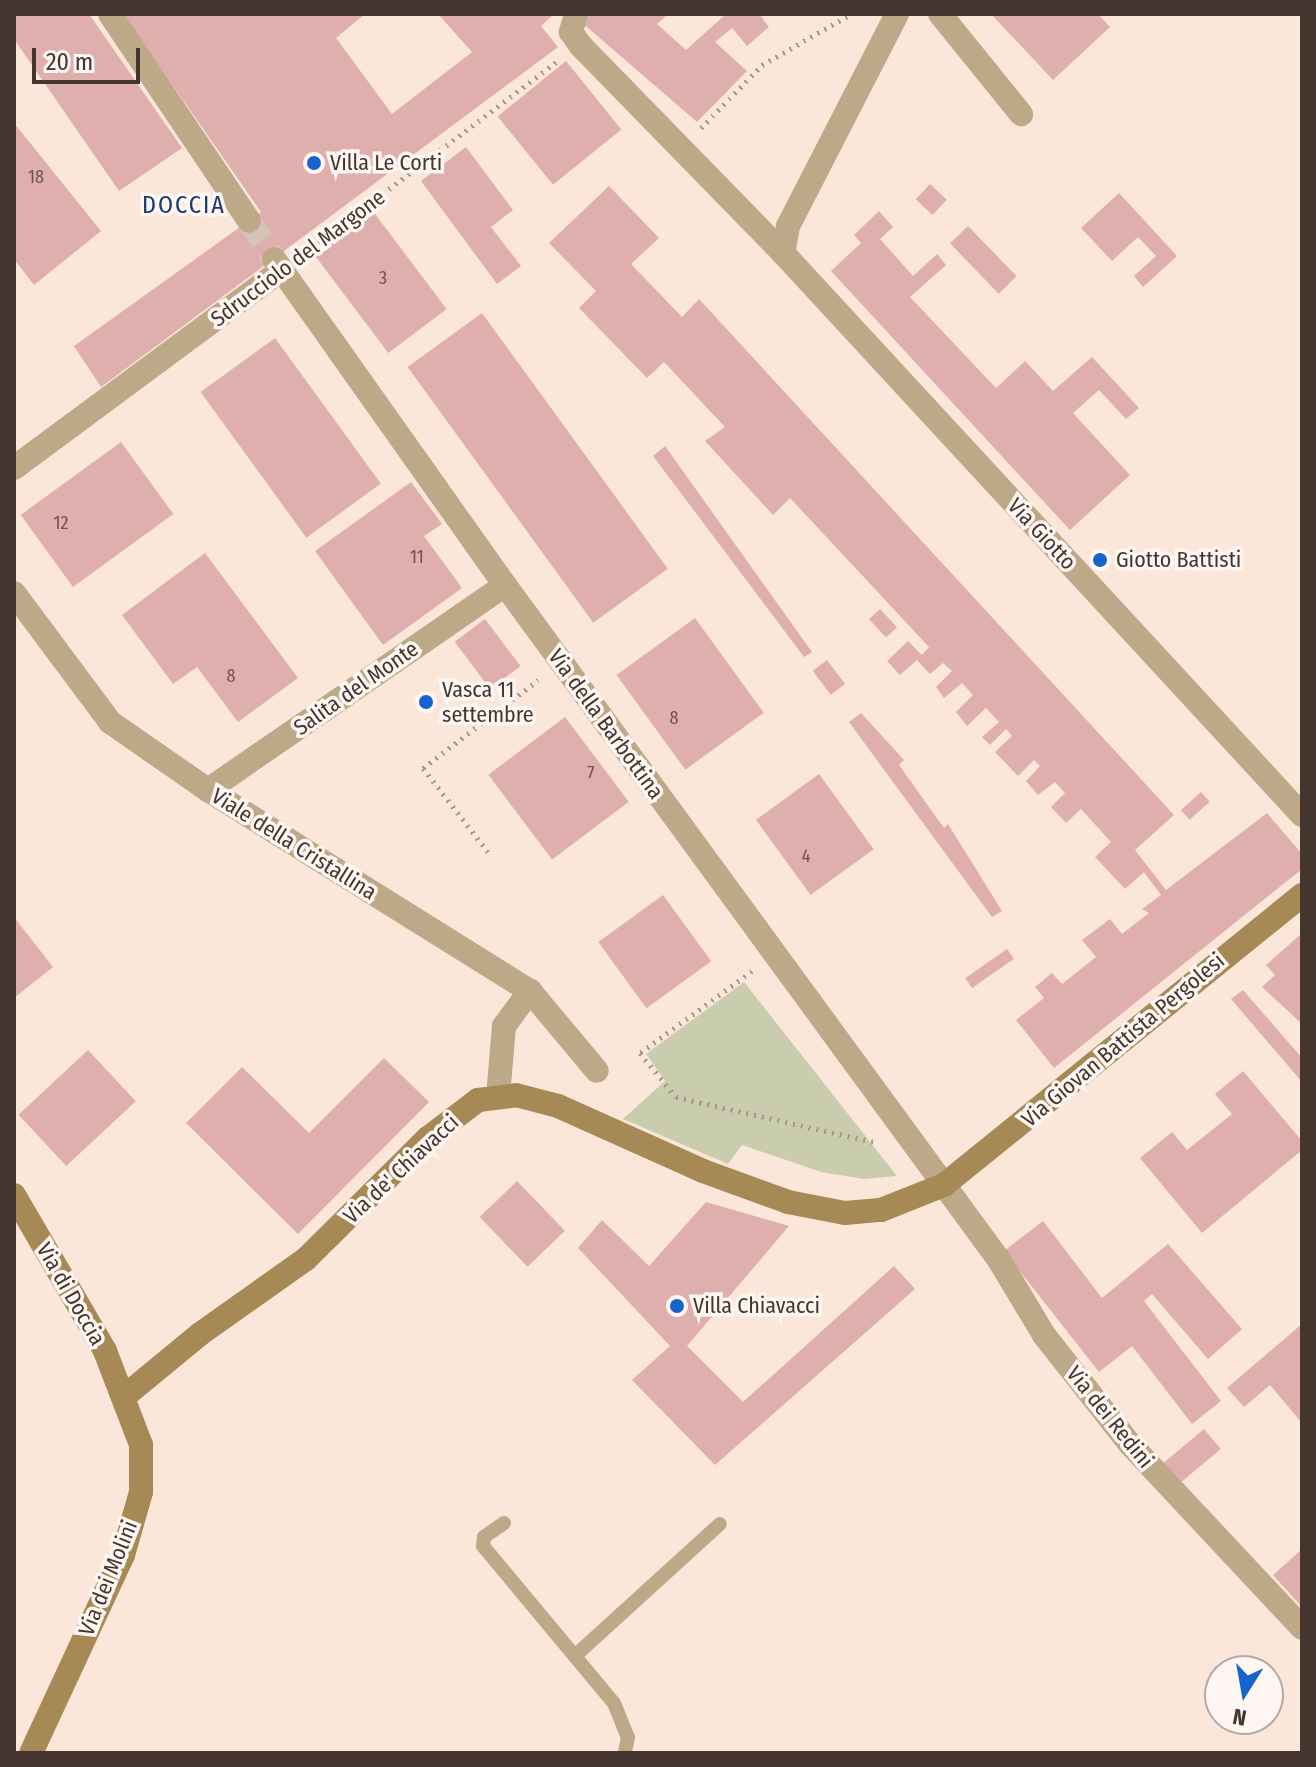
<!DOCTYPE html>
<style>
body{margin:0}
#map{position:relative;width:1316px;height:1767px;overflow:hidden;background:#fbe6da;font-family:"Fira Sans Condensed",sans-serif}
div>[style]{position:absolute}
.green>*{inset:0;background:#c9cdad}
.building>*{inset:0;background:#dfafae;transform-origin:0 0}
.street-tunnel>*{height:24px;margin-top:-12px;transform-origin:0;background:repeating-linear-gradient(90deg,#d6c3b8 0 24px,transparent 0 36px)}
.path>*{height:5px;margin-top:-2.5px;transform-origin:0;background:repeating-linear-gradient(90deg,#a9978d 0 2px,transparent 0 8px)}
.lane>*{height:14px;margin:-7px;padding:0 7px;transform-origin:7px;border-radius:7px;background:#bda987}
.street>*{height:24px;margin:-12px;padding:0 12px;transform-origin:12px;border-radius:12px;background:#bda987}
.secondary>*{height:24px;margin:-12px;padding:0 12px;transform-origin:12px;border-radius:12px;background:#a68954}
.dots>*{width:22px;height:22px;translate:-50% -50%;box-sizing:border-box;border:4px solid #fef6f2;border-radius:50%}
span{translate:-50% -50%;white-space:nowrap;text-align:center;line-height:1.15;-webkit-text-stroke:7px #fef6f2;paint-order:stroke}
.number-label{font-size:18px;color:#6b544f}
.number-label span{-webkit-text-stroke-width:0}
.poi-label{font-size:22px;color:#44362f}
.left{translate:0 -50%;text-align:left}
.street-label{font-size:22px;color:#44362f}
.neighbourhood-label{font-size:24px;color:#163a6e;letter-spacing:2px}
.frame{position:absolute;inset:0;border:16px solid #44362f;pointer-events:none}
.north{position:absolute;left:1204px;top:1655px;width:80px;height:80px;box-sizing:border-box;background:#fef6f2;border:2px solid #b4a9a4;border-radius:50%;rotate:191deg;font-size:22px;font-weight:700;line-height:32px;text-align:center;color:#44362f}
.north::after{content:'';display:block;margin:auto;width:28px;height:36px;background:#1564ce;clip-path:polygon(50% 0,100% 100%,50% 72%,0 100%)}
.scale{position:absolute;left:32px;top:48px;width:108px;height:36px;box-sizing:border-box;border:4px solid #44362f;border-top:0;padding-left:10px;font-size:24px;line-height:28px;white-space:nowrap;color:#44362f;-webkit-text-stroke:6px #fef6f2;paint-order:stroke}
</style>
<div id="map">
<div class="green">
<i style="clip-path:polygon(744px 982px,897px 1176px,864px 1179px,821px 1172px,742px 1145px,728px 1164px,623px 1119px,665px 1081px,646px 1054px)"></i>
</div>
<div class="building">
<i style="clip-path:polygon(14px 14px,89px 14px,182px 148px,119px 191px,14px 39px)"></i>
<i style="clip-path:polygon(123px 14px,365px 14px,336px 38px,392px 114px,472px 52px,438px 14px,554px 14px,541px 26px,558px 47px,101px 387px,74px 346px,261px 212px)"></i>
<i style="clip-path:polygon(588px 14px,668px 14px,657px 24px,686px 50px,726px 14px,759px 14px,769px 27px,747px 46px,732px 28px,715px 42px,747px 71px,697px 122px,580px 21px)"></i>
<i style="clip-path:polygon(991px 14px,1098px 14px,1110px 27px,1053px 80px)"></i>
<i style="left:566px;top:61px;width:88px;height:88px;rotate:51deg"></i>
<i style="clip-path:polygon(14px 123px,101px 231px,34px 285px,14px 259px)"></i>
<i style="clip-path:polygon(466px 147px,513px 210px,491px 227px,521px 266px,497px 284px,421px 181px)"></i>
<i style="left:930px;top:184px;width:23px;height:21px;rotate:43deg"></i>
<i style="clip-path:polygon(609px 186px,659px 238px,631px 264px,682px 317px,699px 299px,1174px 815px,1135px 850px,1166px 890px,1267px 813px,1302px 854px,1302px 869px,1054px 1068px,1016px 1020px,1044px 998px,1035px 987px,1052px 973px,1062px 984px,1096px 957px,1082px 940px,1110px 919px,1122px 934px,1149px 913px,1142px 909px,1161px 895px,1144px 872px,1125px 889px,1095px 857px,1111px 842px,1081px 809px,1066px 823px,1051px 807px,1065px 793px,1055px 782px,1038px 795px,1026px 781px,1040px 766px,1034px 760px,1018px 776px,995px 752px,1012px 736px,1006px 729px,990px 745px,982px 737px,999px 722px,986px 708px,967px 726px,956px 712px,973px 695px,962px 683px,944px 698px,936px 687px,952px 671px,943px 663px,930px 674px,917px 660px,900px 675px,887px 661px,908px 641px,922px 655px,929px 647px,790px 498px,773px 515px,705px 441px,725px 427px,664px 362px,647px 378px,579px 308px,596px 291px,549px 243px)"></i>
<i style="clip-path:polygon(1119px 193px,1177px 256px,1143px 287px,1134px 276px,1156px 256px,1138px 237px,1112px 261px,1081px 228px)"></i>
<i style="left:372px;top:210px;width:124px;height:73px;rotate:53deg"></i>
<i style="clip-path:polygon(879px 211px,893px 227px,880px 239px,913px 276px,937px 254px,946px 265px,910px 297px,996px 388px,1025px 361px,1053px 391px,1092px 357px,1139px 408px,1126px 419px,1099px 390px,1073px 413px,1130px 475px,1070px 530px,831px 271px,861px 243px,854px 235px)"></i>
<i style="left:968px;top:226px;width:70px;height:25px;rotate:46deg"></i>
<i style="left:482px;top:313px;width:316px;height:92px;rotate:54deg"></i>
<i style="left:275px;top:338px;width:180px;height:92px;rotate:54deg"></i>
<i style="left:121px;top:442px;width:89px;height:124px;rotate:54deg"></i>
<i style="clip-path:polygon(665px 446px,812px 652px,804px 657px,653px 456px)"></i>
<i style="clip-path:polygon(411px 482px,442px 524px,424px 536px,462px 588px,383px 645px,315px 551px)"></i>
<i style="clip-path:polygon(205px 553px,298px 678px,238px 722px,197px 667px,173px 684px,122px 615px)"></i>
<i style="left:880px;top:609px;width:25px;height:15px;rotate:47deg"></i>
<i style="left:695px;top:618px;width:117px;height:97px;rotate:54deg"></i>
<i style="left:485px;top:619px;width:59px;height:38px;rotate:53deg"></i>
<i style="left:827px;top:660px;width:30px;height:18px;rotate:53deg"></i>
<i style="clip-path:polygon(861px 713px,904px 760px,899px 765px,944px 828px,948px 824px,1002px 911px,992px 917px,849px 722px)"></i>
<i style="left:565px;top:717px;width:106px;height:96px;rotate:53deg"></i>
<i style="left:819px;top:774px;width:93px;height:78px;rotate:54deg"></i>
<i style="left:1201px;top:792px;width:13px;height:27px;rotate:48deg"></i>
<i style="left:663px;top:895px;width:82px;height:80px;rotate:54deg"></i>
<i style="clip-path:polygon(14px 917px,53px 967px,14px 998px)"></i>
<i style="clip-path:polygon(1302px 933px,1302px 1024px,1262px 987px,1275px 975px,1266px 965px)"></i>
<i style="left:1007px;top:949px;width:12px;height:51px;rotate:55deg"></i>
<i style="clip-path:polygon(1243px 990px,1302px 1058px,1302px 1082px,1231px 999px)"></i>
<i style="left:88px;top:1050px;width:70px;height:95px;rotate:47deg"></i>
<i style="clip-path:polygon(384px 1058px,429px 1102px,298px 1234px,186px 1123px,242px 1067px,309px 1133px)"></i>
<i style="clip-path:polygon(1243px 1071px,1302px 1141px,1302px 1150px,1202px 1233px,1140px 1158px,1172px 1132px,1187px 1150px,1232px 1114px,1215px 1094px)"></i>
<i style="left:517px;top:1181px;width:69px;height:52px;rotate:46deg"></i>
<i style="clip-path:polygon(706px 1202px,789px 1226px,687px 1346px,743px 1402px,894px 1266px,915px 1289px,715px 1465px,632px 1380px,670px 1346px,578px 1248px,602px 1220px,649px 1266px)"></i>
<i style="clip-path:polygon(1043px 1221px,1102px 1298px,1168px 1244px,1242px 1329px,1208px 1359px,1152px 1294px,1144px 1301px,1221px 1401px,1192px 1424px,1132px 1346px,1099px 1372px,1004px 1251px)"></i>
<i style="clip-path:polygon(1302px 1324px,1302px 1423px,1270px 1385px,1244px 1407px,1227px 1388px)"></i>
<i style="left:1204px;top:1429px;width:26px;height:53px;rotate:50deg"></i>
<i style="clip-path:polygon(1302px 1549px,1302px 1607px,1273px 1575px)"></i>
</div>
<div class="street-tunnel">
<i style="left:249px;top:221px;width:45px;rotate:56.7deg"></i>
</div>
<div class="path">
<i style="left:701px;top:128px;width:88px;rotate:-45.9deg"></i>
<i style="left:762px;top:65px;width:103px;rotate:-29.8deg"></i>
<i style="left:306px;top:252px;width:314px;rotate:-37.2deg"></i>
<i style="left:488px;top:852px;width:106px;rotate:-127.7deg"></i>
<i style="left:423px;top:768px;width:145px;rotate:-37.4deg"></i>
<i style="left:752px;top:971px;width:139px;rotate:143.8deg"></i>
<i style="left:640px;top:1053px;width:57px;rotate:50.7deg"></i>
<i style="left:676px;top:1097px;width:203px;rotate:12.8deg"></i>
</div>
<div class="lane">
<i style="left:504px;top:1523px;width:24px;rotate:145deg"></i>
<i style="left:484px;top:1537px;width:9px;rotate:96deg"></i>
<i style="left:483px;top:1546px;width:204px;rotate:50.2deg"></i>
<i style="left:614px;top:1703px;width:37px;rotate:68deg"></i>
<i style="left:628px;top:1737px;width:16px;rotate:101deg"></i>
<i style="left:577px;top:1654px;width:193px;rotate:-42.3deg"></i>
</div>
<div class="street">
<i style="left:110px;top:14px;width:249px;rotate:56.1deg"></i>
<i style="left:576px;top:14px;width:19px;rotate:106deg"></i>
<i style="left:571px;top:32px;width:16px;rotate:55deg"></i>
<i style="left:580px;top:45px;width:291px;rotate:45.7deg"></i>
<i style="left:897px;top:14px;width:238px;rotate:117.2deg"></i>
<i style="left:788px;top:226px;width:27px;rotate:100deg"></i>
<i style="left:783px;top:253px;width:765px;rotate:47.28deg"></i>
<i style="left:940px;top:14px;width:129px;rotate:51deg"></i>
<i style="left:274px;top:259px;width:400px;rotate:54.7deg"></i>
<i style="left:505px;top:585px;width:836px;rotate:53.8deg"></i>
<i style="left:999px;top:1260px;width:87px;rotate:59deg"></i>
<i style="left:1044px;top:1335px;width:137px;rotate:51.8deg"></i>
<i style="left:1129px;top:1443px;width:253px;rotate:46.9deg"></i>
<i style="left:14px;top:468px;width:333px;rotate:-36.5deg"></i>
<i style="left:14px;top:593px;width:161px;rotate:53.3deg"></i>
<i style="left:110px;top:722px;width:119px;rotate:34.8deg"></i>
<i style="left:208px;top:790px;width:380px;rotate:32deg"></i>
<i style="left:530px;top:991px;width:104px;rotate:50.1deg"></i>
<i style="left:208px;top:790px;width:361px;rotate:-34.6deg"></i>
<i style="left:498px;top:1097px;width:71px;rotate:-85.2deg"></i>
<i style="left:504px;top:1026px;width:44px;rotate:-53.4deg"></i>
</div>
<div class="secondary">
<i style="left:14px;top:1195px;width:181px;rotate:59.7deg"></i>
<i style="left:105px;top:1351px;width:101px;rotate:69deg"></i>
<i style="left:141px;top:1445px;width:47px;rotate:90deg"></i>
<i style="left:141px;top:1492px;width:66px;rotate:105.9deg"></i>
<i style="left:123px;top:1555px;width:218px;rotate:114.9deg"></i>
<i style="left:126px;top:1395px;width:96px;rotate:-39.5deg"></i>
<i style="left:200px;top:1334px;width:130px;rotate:-35.3deg"></i>
<i style="left:306px;top:1259px;width:172px;rotate:-44.8deg"></i>
<i style="left:428px;top:1138px;width:63px;rotate:-37.2deg"></i>
<i style="left:478px;top:1100px;width:38px;rotate:-7deg"></i>
<i style="left:516px;top:1095px;width:43px;rotate:14.7deg"></i>
<i style="left:558px;top:1106px;width:159px;rotate:24.1deg"></i>
<i style="left:703px;top:1171px;width:90px;rotate:20deg"></i>
<i style="left:788px;top:1202px;width:58px;rotate:10.9deg"></i>
<i style="left:845px;top:1213px;width:36px;rotate:-5deg"></i>
<i style="left:881px;top:1210px;width:68px;rotate:-21.6deg"></i>
<i style="left:944px;top:1185px;width:461px;rotate:-39deg"></i>
</div>
<div class="dots">
<i style="left:314px;top:163px;background:#1564ce"></i>
<i style="left:1100px;top:560px;background:#1564ce"></i>
<i style="left:426px;top:702px;background:#1564ce"></i>
<i style="left:677px;top:1306px;background:#1564ce"></i>
</div>
<div class="number-label">
<span style="left:36px;top:177px">18</span>
<span style="left:383px;top:278px">3</span>
<span style="left:61px;top:523px">12</span>
<span style="left:417px;top:557px">11</span>
<span style="left:231px;top:676px">8</span>
<span style="left:674px;top:718px">8</span>
<span style="left:591px;top:773px">7</span>
<span style="left:806px;top:856px">4</span>
</div>
<div class="poi-label">
<span class="left" style="left:330px;top:163px">Villa Le Corti</span>
<span class="left" style="left:1116px;top:560px">Giotto Battisti</span>
<span class="left" style="left:442px;top:702px">Vasca 11<br>settembre</span>
<span class="left" style="left:693px;top:1306px">Villa Chiavacci</span>
</div>
<div class="street-label">
<span style="left:298px;top:258px;rotate:-37deg">Sdrucciolo del Margone</span>
<span style="left:1042px;top:534px;rotate:47deg">Via Giotto</span>
<span style="left:356px;top:688px;rotate:-35deg">Salita del Monte</span>
<span style="left:606px;top:724px;rotate:54deg">Via della Barbottina</span>
<span style="left:294px;top:844px;rotate:32deg">Viale della Cristallina</span>
<span style="left:1123px;top:1040px;rotate:-40deg">Via Giovan Battista Pergolesi</span>
<span style="left:401px;top:1169px;rotate:-43deg">Via de' Chiavacci</span>
<span style="left:71px;top:1294px;rotate:60deg">Via di Doccia</span>
<span style="left:1110px;top:1417px;rotate:51deg">Via dei Redini</span>
<span style="left:108px;top:1578px;rotate:-68deg">Via dei Molini</span>
</div>
<div class="neighbourhood-label">
<span style="left:184px;top:206px">DOCCIA</span>
</div>
<div class="frame"></div>
<div class="north">N</div>
<div class="scale">20 m</div>
</div>
